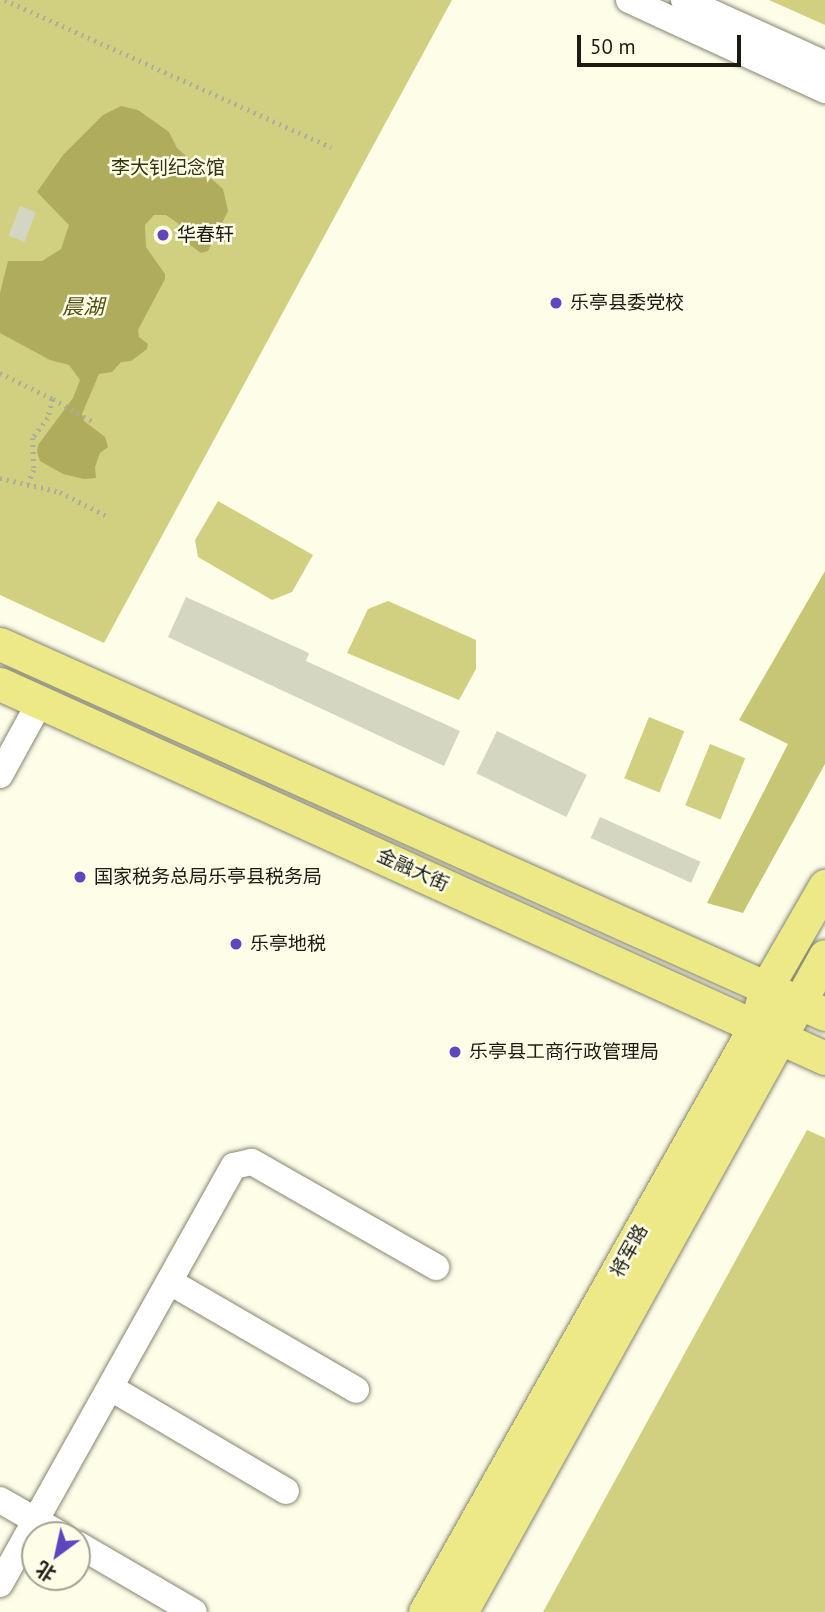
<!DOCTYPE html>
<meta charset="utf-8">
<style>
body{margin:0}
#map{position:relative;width:825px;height:1612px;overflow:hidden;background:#fdfde8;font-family:"PT Sans","Noto Sans SC",sans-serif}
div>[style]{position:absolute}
.green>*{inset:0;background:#d1d081;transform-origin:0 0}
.forest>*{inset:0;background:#c7c674}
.water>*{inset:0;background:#afad5b}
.building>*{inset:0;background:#d5d6c1;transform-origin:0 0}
.path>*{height:4.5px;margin-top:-2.25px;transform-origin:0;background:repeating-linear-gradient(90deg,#adad9d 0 2px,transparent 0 7px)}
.roads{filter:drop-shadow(0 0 2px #858572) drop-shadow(0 0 2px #858572)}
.minor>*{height:26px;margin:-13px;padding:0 13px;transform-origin:13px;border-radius:13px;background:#fff}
.major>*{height:33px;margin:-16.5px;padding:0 16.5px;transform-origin:16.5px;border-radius:16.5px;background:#ece986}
.dots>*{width:19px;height:19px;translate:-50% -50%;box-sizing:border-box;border:4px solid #fdfde8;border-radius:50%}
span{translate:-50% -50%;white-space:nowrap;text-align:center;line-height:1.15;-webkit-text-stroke:5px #fdfde8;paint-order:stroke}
.park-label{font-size:19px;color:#353410}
.poi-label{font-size:19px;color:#1b1b13}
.left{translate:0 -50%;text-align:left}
.street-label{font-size:19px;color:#1b1b13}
.water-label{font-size:21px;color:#504e10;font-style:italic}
.north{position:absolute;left:21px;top:1521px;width:70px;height:70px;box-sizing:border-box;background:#fdfde8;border:2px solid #a3a393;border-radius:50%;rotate:213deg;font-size:19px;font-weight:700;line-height:28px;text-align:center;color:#1b1b13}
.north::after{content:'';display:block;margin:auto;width:24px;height:32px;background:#5f45be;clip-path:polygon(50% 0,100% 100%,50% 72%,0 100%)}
.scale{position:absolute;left:577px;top:35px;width:164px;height:32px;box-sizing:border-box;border:4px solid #1b1b13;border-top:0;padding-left:9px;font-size:21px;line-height:24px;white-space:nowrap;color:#1b1b13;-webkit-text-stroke:5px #fdfde8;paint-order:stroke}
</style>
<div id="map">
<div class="green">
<i style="clip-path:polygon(0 0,452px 0,104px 643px,0 595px)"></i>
<i style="clip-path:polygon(770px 0,825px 0,825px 25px,769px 0)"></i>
<i style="clip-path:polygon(218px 501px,313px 555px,292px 592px,272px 600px,198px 557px,195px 540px)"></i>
<i style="clip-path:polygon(388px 601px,476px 640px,476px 669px,459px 700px,347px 653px,368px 609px)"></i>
<i style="left:649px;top:717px;width:38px;height:66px;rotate:22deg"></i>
<i style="left:710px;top:744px;width:38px;height:66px;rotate:22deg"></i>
<i style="clip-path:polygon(807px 1130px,825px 1138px,825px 1612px,543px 1612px)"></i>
</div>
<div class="forest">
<i style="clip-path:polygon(825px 571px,825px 764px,743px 913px,707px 903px,788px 744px,739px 720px)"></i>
</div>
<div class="water">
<i style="clip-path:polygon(121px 106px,138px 110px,169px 132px,177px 148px,223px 189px,228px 211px,208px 251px,201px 253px,186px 242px,179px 224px,166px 215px,154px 215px,145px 225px,146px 247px,165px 274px,165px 279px,138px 330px,139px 337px,148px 344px,147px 349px,131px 361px,121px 362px,112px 372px,99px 374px,82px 414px,84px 421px,105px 437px,108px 447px,100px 453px,95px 467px,96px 478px,84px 479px,63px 474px,40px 461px,37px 452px,38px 445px,73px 398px,80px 380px,69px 365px,50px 360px,0 333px,0 293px,8px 261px,42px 261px,61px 249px,69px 225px,37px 192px,63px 155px,103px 115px)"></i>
</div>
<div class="building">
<i style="left:20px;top:206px;width:17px;height:32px;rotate:21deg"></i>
<i style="clip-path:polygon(186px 597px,309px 653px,306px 661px,460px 731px,444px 766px,168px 637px)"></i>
<i style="left:497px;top:731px;width:100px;height:47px;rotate:26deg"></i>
<i style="left:600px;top:817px;width:110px;height:23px;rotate:24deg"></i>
</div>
<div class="path">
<i style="left:5px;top:0;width:358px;rotate:24.3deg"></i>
<i style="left:0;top:373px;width:59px;rotate:26.1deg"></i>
<i style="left:53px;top:399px;width:20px;rotate:105deg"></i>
<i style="left:48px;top:418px;width:25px;rotate:127deg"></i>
<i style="left:33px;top:438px;width:32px;rotate:88deg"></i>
<i style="left:34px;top:470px;width:15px;rotate:113deg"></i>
<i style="left:53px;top:399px;width:45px;rotate:29.4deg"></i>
<i style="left:0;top:478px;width:62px;rotate:13.1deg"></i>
<i style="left:60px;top:492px;width:53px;rotate:27.1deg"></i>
</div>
<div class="roads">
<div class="minor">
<i style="left:629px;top:0;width:216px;rotate:24.7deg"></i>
<i style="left:684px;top:0;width:155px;rotate:24.4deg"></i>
<i style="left:0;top:775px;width:83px;rotate:-61.3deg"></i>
<i style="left:170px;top:1282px;width:215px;rotate:30.1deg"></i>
<i style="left:111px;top:1388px;width:203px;rotate:30.5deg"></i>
<i style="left:0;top:1500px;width:70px;rotate:29.8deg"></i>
<i style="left:77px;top:1544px;width:135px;rotate:30.2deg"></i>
<i style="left:0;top:1584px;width:479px;rotate:-60.8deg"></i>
<i style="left:234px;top:1166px;width:18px;rotate:-13deg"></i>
<i style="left:252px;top:1162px;width:212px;rotate:29.7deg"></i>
</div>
<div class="major">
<i style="left:0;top:644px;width:904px;rotate:24.16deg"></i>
<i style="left:0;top:684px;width:906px;rotate:24.39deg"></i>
<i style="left:425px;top:1612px;width:674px;rotate:-60.58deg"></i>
<i style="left:756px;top:1025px;width:38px;rotate:-75deg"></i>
<i style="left:766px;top:988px;width:118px;rotate:-60deg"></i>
<i style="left:461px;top:1612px;width:750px;rotate:-60.98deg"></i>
</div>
</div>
<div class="dots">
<i style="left:163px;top:235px;background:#5f45be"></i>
<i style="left:556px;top:303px;background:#5f45be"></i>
<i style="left:80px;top:877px;background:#5f45be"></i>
<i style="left:236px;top:944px;background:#5f45be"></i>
<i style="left:455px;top:1052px;background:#5f45be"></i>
</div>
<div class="park-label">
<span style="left:168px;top:168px">李大钊纪念馆</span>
</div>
<div class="poi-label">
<span class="left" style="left:177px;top:235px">华春轩</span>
<span class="left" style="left:570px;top:303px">乐亭县委党校</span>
<span class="left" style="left:94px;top:877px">国家税务总局乐亭县税务局</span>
<span class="left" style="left:250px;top:944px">乐亭地税</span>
<span class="left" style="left:469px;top:1052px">乐亭县工商行政管理局</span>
</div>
<div class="street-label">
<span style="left:413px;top:870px;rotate:24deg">金融大街</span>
<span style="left:629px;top:1251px;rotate:-61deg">将军路</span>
</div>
<div class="water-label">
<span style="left:83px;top:307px">晨湖</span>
</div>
<div class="north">北</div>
<div class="scale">50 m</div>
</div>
